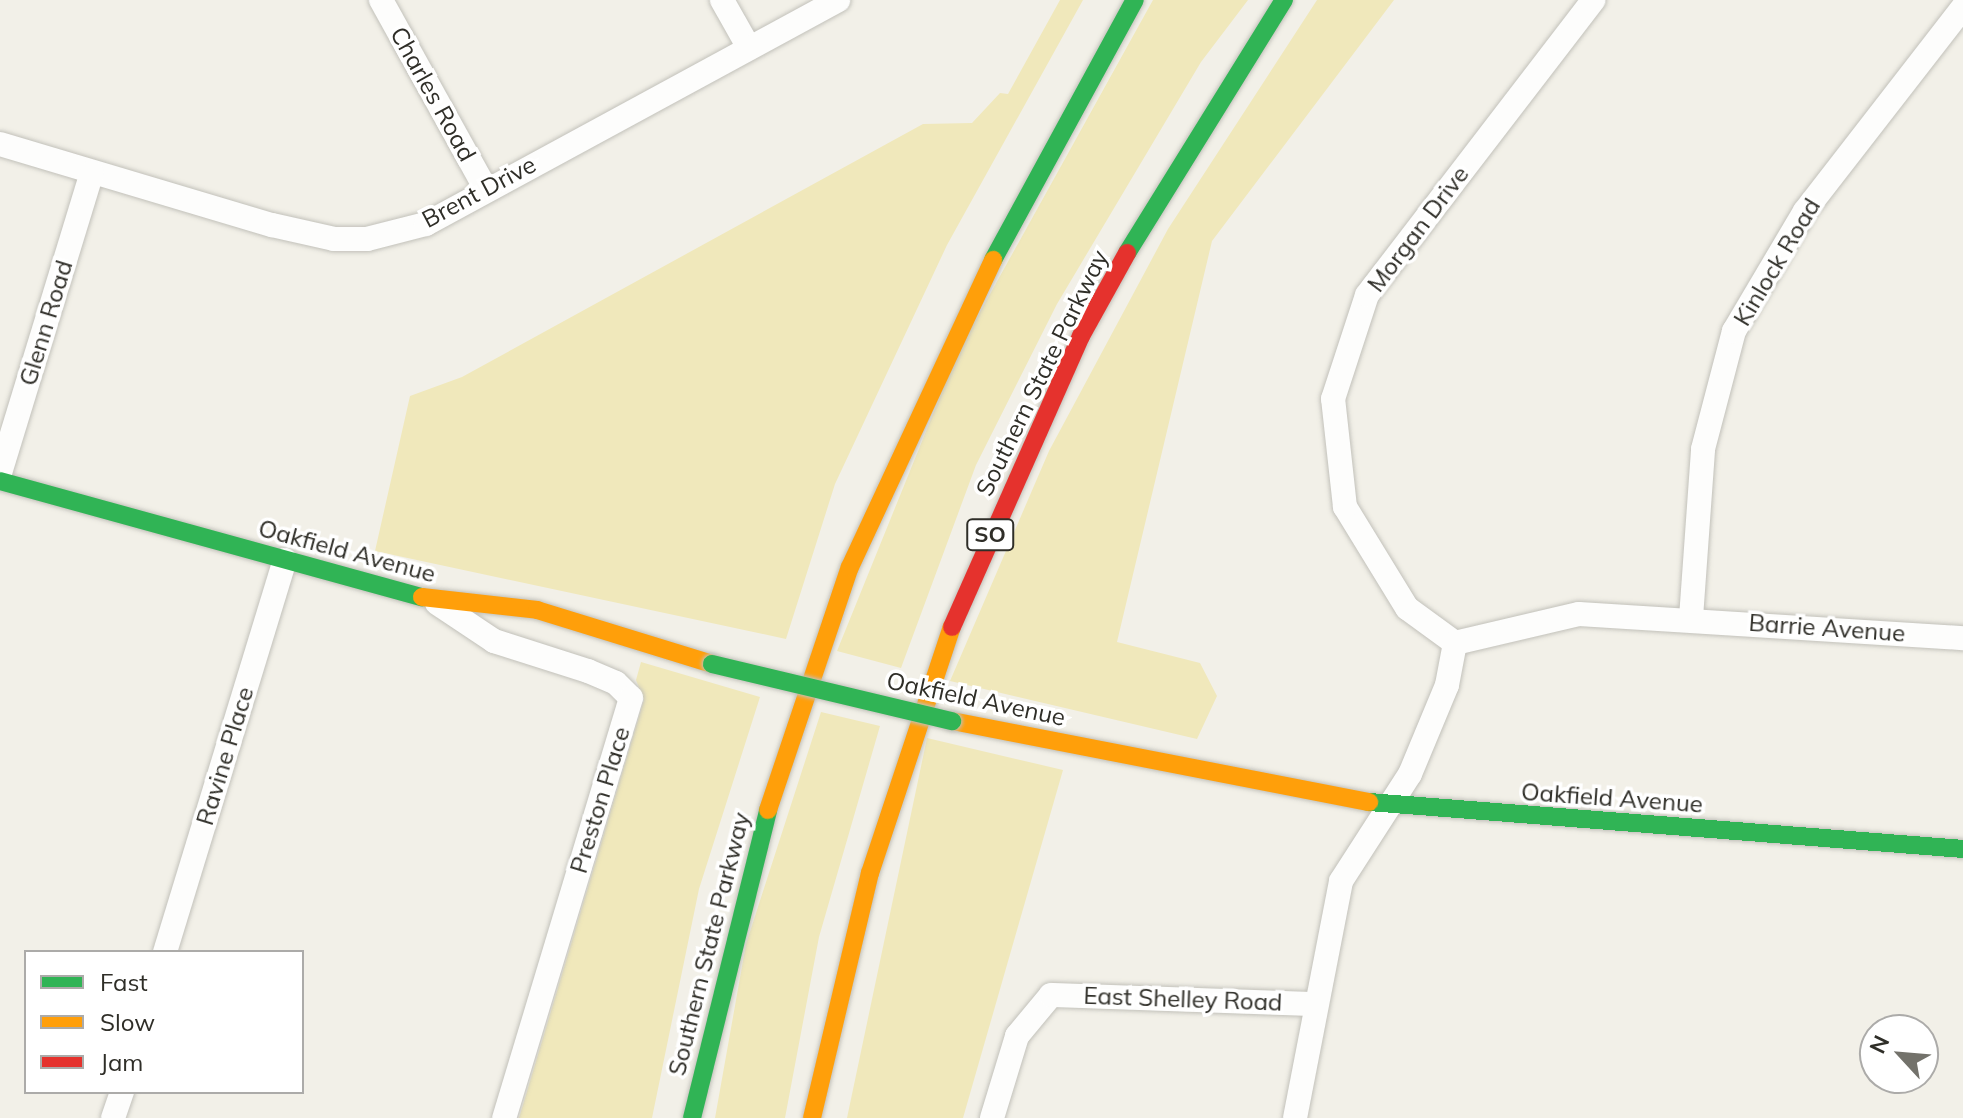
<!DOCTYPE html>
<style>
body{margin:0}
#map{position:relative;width:1963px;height:1118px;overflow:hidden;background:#f2f0e8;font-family:Mulish,sans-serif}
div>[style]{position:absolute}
.green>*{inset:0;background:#f0e8bb}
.roads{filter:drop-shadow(0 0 2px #c2c1ba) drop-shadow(0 0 2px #c2c1ba)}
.street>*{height:24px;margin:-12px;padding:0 12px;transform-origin:12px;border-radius:12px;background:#fdfdfc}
.fast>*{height:18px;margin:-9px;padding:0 9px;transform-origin:9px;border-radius:9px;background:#30b455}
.slow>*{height:18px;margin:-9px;padding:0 9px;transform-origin:9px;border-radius:9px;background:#ff9f0a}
.jam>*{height:18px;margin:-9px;padding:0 9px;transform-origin:9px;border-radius:9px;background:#e5322d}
.bridges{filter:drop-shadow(0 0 2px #c2c1ba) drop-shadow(0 0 2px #c2c1ba)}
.fast-bridge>*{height:18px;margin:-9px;padding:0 9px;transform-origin:9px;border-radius:9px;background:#30b455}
span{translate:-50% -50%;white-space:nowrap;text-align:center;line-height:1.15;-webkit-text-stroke:7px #fff;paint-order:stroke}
.shield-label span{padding:2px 6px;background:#fff;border:2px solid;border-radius:6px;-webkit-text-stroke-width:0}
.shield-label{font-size:22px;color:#2f2e28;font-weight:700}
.street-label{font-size:24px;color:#2f2e28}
.legend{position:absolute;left:24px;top:950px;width:280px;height:144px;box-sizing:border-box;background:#fff;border:2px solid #acaba9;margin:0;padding:10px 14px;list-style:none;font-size:24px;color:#2f2e28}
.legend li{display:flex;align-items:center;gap:16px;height:40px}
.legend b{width:40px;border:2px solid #acaba9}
.north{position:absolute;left:1859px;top:1014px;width:80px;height:80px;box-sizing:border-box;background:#fff;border:2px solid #acaba9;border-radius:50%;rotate:296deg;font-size:22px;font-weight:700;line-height:32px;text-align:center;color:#2f2e28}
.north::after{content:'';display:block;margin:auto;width:28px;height:36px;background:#73726b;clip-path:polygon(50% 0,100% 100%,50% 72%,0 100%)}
</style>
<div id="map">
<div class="green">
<i style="clip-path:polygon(1060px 0,1083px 0,947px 245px,835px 484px,786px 639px,375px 551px,410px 396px,462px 377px,923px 124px,972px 123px,1000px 93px,1008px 94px)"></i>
<i style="clip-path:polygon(1153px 0,1248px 0,1201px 62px,1057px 304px,976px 465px,901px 668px,837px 651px,959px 350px)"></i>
<i style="clip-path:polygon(1317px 0,1394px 0,1212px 241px,1117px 642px,1200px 663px,1217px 696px,1197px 739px,950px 681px,1049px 451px,1168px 229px)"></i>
<i style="clip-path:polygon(641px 662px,760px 697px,699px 889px,652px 1118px,519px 1118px,644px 700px,636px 680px)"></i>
<i style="clip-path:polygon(821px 712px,880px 726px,819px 937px,785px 1118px,715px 1118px,746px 944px)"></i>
<i style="clip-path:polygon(927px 738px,1063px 770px,963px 1118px,847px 1118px)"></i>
</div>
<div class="roads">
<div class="street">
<i style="left:381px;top:0;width:215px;rotate:61deg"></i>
<i style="left:722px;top:0;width:55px;rotate:60.6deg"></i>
<i style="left:0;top:144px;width:284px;rotate:16.6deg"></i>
<i style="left:272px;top:225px;width:64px;rotate:12.7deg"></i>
<i style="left:334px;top:239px;width:33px"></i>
<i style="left:367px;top:239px;width:61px;rotate:-14.3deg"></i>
<i style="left:426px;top:224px;width:469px;rotate:-28.5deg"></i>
<i style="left:0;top:473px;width:314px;rotate:-73deg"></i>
<i style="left:437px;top:603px;width:69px;rotate:33.7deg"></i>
<i style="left:494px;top:641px;width:99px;rotate:17.7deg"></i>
<i style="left:588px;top:671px;width:30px;rotate:23deg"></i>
<i style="left:616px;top:683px;width:21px;rotate:45deg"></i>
<i style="left:631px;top:698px;width:439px;rotate:106.8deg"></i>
<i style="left:1691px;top:618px;width:169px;rotate:-85.9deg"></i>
<i style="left:1703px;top:449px;width:122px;rotate:-75.3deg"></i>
<i style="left:1734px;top:331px;width:139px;rotate:-59.4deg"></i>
<i style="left:1805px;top:211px;width:258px;rotate:-52.2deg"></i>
<i style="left:1455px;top:643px;width:59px;rotate:-143.9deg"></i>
<i style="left:1407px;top:608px;width:119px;rotate:-121.5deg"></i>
<i style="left:1345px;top:507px;width:109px;rotate:-96.3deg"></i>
<i style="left:1333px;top:399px;width:109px;rotate:-71.9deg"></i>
<i style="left:1367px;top:295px;width:372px;rotate:-52.5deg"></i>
<i style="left:165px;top:952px;width:410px;rotate:-73deg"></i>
<i style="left:113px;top:1118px;width:28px;rotate:-71deg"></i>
<i style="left:992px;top:1118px;width:86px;rotate:-73deg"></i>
<i style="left:1017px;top:1036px;width:53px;rotate:-50.3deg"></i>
<i style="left:1051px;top:995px;width:263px;rotate:2deg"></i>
<i style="left:1295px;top:1118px;width:241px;rotate:-79deg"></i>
<i style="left:1341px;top:881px;width:127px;rotate:-57.2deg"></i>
<i style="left:1410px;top:774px;width:96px;rotate:-67.4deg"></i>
<i style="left:1447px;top:685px;width:43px;rotate:-79.2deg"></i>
<i style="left:1455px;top:643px;width:127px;rotate:-13.2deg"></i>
<i style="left:1579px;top:614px;width:385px;rotate:3.6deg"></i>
</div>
<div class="fast">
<i style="left:1127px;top:253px;width:298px;rotate:-58.2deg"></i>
<i style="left:993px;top:260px;width:296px;rotate:-61.4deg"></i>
<i style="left:0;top:481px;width:438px;rotate:15.4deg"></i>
<i style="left:1369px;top:802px;width:596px;rotate:4.52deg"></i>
<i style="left:692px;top:1118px;width:317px;rotate:-76.1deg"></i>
</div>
<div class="slow">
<i style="left:422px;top:597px;width:116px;rotate:6.4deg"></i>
<i style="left:537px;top:610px;width:183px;rotate:17.1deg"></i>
<i style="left:952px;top:721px;width:425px;rotate:11deg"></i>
<i style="left:768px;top:810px;width:256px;rotate:-71.4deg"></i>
<i style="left:850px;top:567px;width:339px;rotate:-65deg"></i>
<i style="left:812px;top:1118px;width:252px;rotate:-76.7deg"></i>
<i style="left:870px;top:873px;width:259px;rotate:-71.6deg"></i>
</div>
<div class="jam">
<i style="left:952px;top:627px;width:318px;rotate:-66.1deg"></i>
<i style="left:1081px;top:336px;width:95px;rotate:-61deg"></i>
</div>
</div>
<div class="bridges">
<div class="fast-bridge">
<i style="left:712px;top:664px;width:247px;rotate:13.4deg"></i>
</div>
</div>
<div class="shield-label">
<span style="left:990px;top:535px">SO</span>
</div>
<div class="street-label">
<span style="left:433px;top:94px;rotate:61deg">Charles Road</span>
<span style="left:479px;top:192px;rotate:-28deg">Brent Drive</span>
<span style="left:1418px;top:229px;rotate:-53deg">Morgan Drive</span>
<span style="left:1777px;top:262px;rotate:-59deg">Kinlock Road</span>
<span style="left:46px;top:323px;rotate:-73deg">Glenn Road</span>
<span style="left:1042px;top:373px;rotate:-64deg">Southern State Parkway</span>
<span style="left:347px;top:551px;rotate:15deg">Oakfield Avenue</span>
<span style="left:1827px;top:628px;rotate:4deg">Barrie Avenue</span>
<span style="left:976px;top:699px;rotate:12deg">Oakfield Avenue</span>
<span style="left:225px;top:756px;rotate:-73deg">Ravine Place</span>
<span style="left:1612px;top:798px;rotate:4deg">Oakfield Avenue</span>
<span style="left:600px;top:800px;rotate:-73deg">Preston Place</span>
<span style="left:709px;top:944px;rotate:-76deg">Southern State Parkway</span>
<span style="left:1183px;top:999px;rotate:2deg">East Shelley Road</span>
</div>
<ul class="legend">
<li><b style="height:10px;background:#30b455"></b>Fast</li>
<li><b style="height:10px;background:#ff9f0a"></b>Slow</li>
<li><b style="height:10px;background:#e5322d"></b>Jam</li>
</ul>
<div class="north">N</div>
</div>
